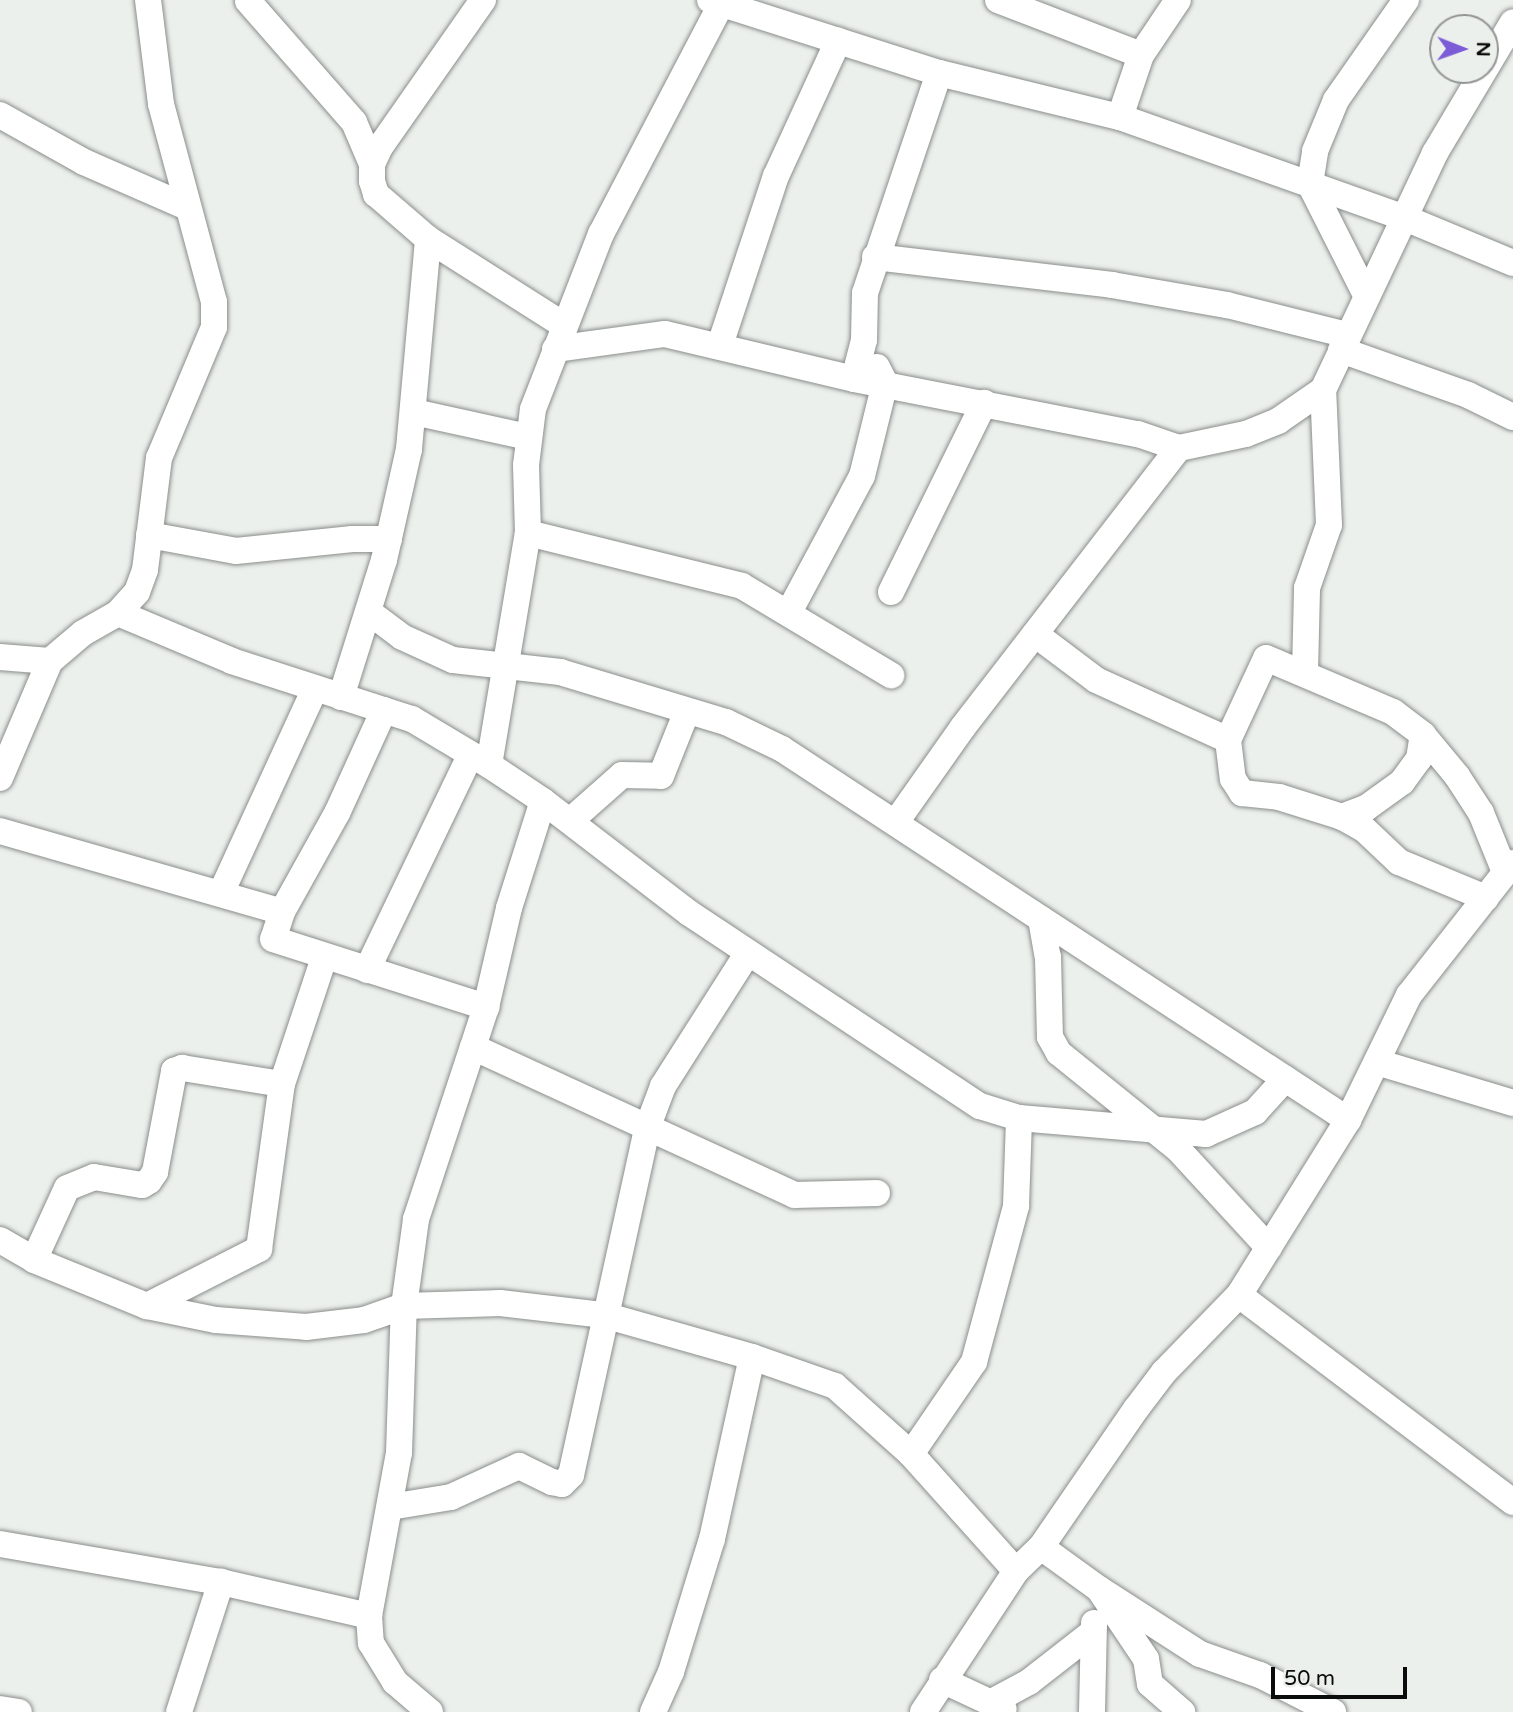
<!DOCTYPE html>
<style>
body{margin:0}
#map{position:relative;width:1513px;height:1712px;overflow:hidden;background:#ecf0ed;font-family:"Varela Round",sans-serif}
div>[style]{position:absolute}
.roads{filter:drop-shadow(0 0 2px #8a8e8b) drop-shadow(0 0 2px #8a8e8b)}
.minor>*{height:26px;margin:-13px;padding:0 13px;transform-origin:13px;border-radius:13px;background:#fff}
span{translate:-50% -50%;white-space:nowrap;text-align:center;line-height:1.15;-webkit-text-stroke:7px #ecf0ed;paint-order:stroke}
.north{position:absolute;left:1429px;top:14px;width:70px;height:70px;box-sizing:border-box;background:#ecf0ed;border:2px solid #929593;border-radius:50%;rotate:91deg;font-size:19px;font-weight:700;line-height:28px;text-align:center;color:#0a0c0b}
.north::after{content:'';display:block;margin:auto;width:24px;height:32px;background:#7c5dd7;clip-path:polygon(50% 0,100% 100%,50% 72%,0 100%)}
.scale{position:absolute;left:1271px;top:1667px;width:136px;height:32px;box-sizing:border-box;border:4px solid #0a0c0b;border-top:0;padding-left:9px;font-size:21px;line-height:24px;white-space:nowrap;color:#0a0c0b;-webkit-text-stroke:5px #ecf0ed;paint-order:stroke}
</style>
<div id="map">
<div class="roads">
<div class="minor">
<i style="left:483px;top:0;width:179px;rotate:125deg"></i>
<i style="left:380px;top:147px;width:19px;rotate:115deg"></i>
<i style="left:372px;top:164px;width:17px;rotate:90deg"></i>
<i style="left:372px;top:181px;width:14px;rotate:73deg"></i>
<i style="left:376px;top:194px;width:69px;rotate:40.9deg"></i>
<i style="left:428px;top:239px;width:162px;rotate:32.4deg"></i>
<i style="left:710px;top:0;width:240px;rotate:17.7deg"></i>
<i style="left:939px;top:73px;width:186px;rotate:13.7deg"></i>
<i style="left:1120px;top:117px;width:302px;rotate:19.5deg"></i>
<i style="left:1405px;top:218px;width:117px;rotate:22.6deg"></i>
<i style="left:998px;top:0;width:153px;rotate:21deg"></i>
<i style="left:248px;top:1px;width:161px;rotate:48.8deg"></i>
<i style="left:354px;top:122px;width:46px;rotate:66.8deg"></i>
<i style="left:0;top:115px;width:96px;rotate:29.2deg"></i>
<i style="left:84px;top:162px;width:112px;rotate:23.6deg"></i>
<i style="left:1120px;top:117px;width:65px;rotate:-71.3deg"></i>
<i style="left:1141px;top:55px;width:66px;rotate:-56.1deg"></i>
<i style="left:875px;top:257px;width:239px;rotate:6.7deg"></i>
<i style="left:1112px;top:285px;width:117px;rotate:9.9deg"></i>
<i style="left:1227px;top:305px;width:124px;rotate:14deg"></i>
<i style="left:1366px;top:295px;width:124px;rotate:-116.8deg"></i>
<i style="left:1310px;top:184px;width:33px;rotate:-81deg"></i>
<i style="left:1315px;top:151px;width:55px;rotate:-67.6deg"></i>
<i style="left:1336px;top:100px;width:122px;rotate:-55deg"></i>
<i style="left:720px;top:345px;width:178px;rotate:-71.7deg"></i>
<i style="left:776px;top:176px;width:149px;rotate:-65.3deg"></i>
<i style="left:555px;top:349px;width:111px;rotate:-7.8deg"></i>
<i style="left:665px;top:334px;width:194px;rotate:13.4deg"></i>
<i style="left:854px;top:379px;width:289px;rotate:11deg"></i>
<i style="left:1138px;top:434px;width:43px;rotate:18.9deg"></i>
<i style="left:1341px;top:350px;width:135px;rotate:19.5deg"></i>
<i style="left:1468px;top:395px;width:50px;rotate:26.1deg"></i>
<i style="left:854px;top:379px;width:40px;rotate:-75.6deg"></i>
<i style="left:864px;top:340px;width:47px;rotate:-88.8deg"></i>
<i style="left:865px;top:293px;width:232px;rotate:-71.4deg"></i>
<i style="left:414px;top:412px;width:117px;rotate:12.4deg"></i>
<i style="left:528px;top:533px;width:220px;rotate:13.9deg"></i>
<i style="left:742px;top:586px;width:174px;rotate:30.9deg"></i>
<i style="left:149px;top:535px;width:88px;rotate:10.4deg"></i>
<i style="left:236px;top:551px;width:117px;rotate:-5.9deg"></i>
<i style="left:352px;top:539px;width:37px"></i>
<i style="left:891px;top:592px;width:211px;rotate:-63.8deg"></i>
<i style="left:369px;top:612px;width:41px;rotate:37.1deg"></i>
<i style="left:402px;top:637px;width:56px;rotate:24.3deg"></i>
<i style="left:453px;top:660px;width:108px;rotate:6.4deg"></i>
<i style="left:560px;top:672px;width:173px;rotate:16.8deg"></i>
<i style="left:726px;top:722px;width:62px;rotate:25.7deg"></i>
<i style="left:782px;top:749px;width:677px;rotate:33.24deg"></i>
<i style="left:789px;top:612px;width:154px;rotate:-61.8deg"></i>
<i style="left:862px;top:476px;width:96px;rotate:-76.1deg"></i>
<i style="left:885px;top:383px;width:18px;rotate:-117deg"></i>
<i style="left:118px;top:613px;width:124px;rotate:22.8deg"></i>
<i style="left:232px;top:661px;width:189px;rotate:17.9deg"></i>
<i style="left:412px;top:719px;width:90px;rotate:30.9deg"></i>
<i style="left:1035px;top:634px;width:76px;rotate:37deg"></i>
<i style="left:1096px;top:680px;width:145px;rotate:24.4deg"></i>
<i style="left:1228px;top:740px;width:39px;rotate:83deg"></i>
<i style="left:1233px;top:779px;width:17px;rotate:57deg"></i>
<i style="left:1242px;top:793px;width:37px;rotate:6deg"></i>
<i style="left:1279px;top:797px;width:66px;rotate:17.6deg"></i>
<i style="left:1342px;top:817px;width:25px;rotate:29deg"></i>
<i style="left:1364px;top:829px;width:48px;rotate:43.3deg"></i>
<i style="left:1399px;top:862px;width:94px;rotate:22.5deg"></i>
<i style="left:0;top:657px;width:50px;rotate:4.6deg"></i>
<i style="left:1305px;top:672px;width:84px;rotate:-88.6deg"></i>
<i style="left:1307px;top:588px;width:67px;rotate:-70.8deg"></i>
<i style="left:1329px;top:525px;width:135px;rotate:-92.5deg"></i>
<i style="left:341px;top:697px;width:144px;rotate:-72.6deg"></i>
<i style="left:384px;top:560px;width:114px;rotate:-77.3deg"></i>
<i style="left:409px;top:449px;width:211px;rotate:-84.8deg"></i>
<i style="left:384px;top:710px;width:113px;rotate:114.5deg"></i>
<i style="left:337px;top:813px;width:113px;rotate:119.1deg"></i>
<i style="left:282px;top:912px;width:28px;rotate:108deg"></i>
<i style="left:273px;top:939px;width:224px;rotate:17.7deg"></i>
<i style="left:1228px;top:740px;width:90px;rotate:-65.1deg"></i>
<i style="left:1266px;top:658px;width:138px;rotate:23deg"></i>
<i style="left:1393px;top:712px;width:38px;rotate:37deg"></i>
<i style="left:1423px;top:735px;width:53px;rotate:50.3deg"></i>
<i style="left:1457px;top:776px;width:44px;rotate:57deg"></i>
<i style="left:1481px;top:813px;width:64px;rotate:67.9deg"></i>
<i style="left:0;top:778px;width:127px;rotate:-66.9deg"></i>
<i style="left:50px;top:661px;width:43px;rotate:-40.3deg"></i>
<i style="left:83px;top:633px;width:40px;rotate:-29.7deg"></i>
<i style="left:118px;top:613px;width:28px;rotate:-48deg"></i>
<i style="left:137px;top:592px;width:23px;rotate:-70deg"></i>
<i style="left:145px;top:570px;width:113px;rotate:-82.9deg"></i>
<i style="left:159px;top:458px;width:142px;rotate:-67.2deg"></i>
<i style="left:214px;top:327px;width:25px;rotate:-90deg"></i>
<i style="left:214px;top:302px;width:205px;rotate:-105deg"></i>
<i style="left:161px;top:104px;width:105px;rotate:-97.1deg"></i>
<i style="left:543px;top:801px;width:184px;rotate:37.5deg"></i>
<i style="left:689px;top:913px;width:349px;rotate:33.6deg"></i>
<i style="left:980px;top:1106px;width:41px;rotate:17.1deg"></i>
<i style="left:1019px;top:1118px;width:188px;rotate:4.9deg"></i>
<i style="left:1206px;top:1134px;width:54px;rotate:-24.2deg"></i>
<i style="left:1255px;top:1112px;width:45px;rotate:-47.7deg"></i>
<i style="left:1342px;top:817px;width:26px;rotate:-21deg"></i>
<i style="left:1366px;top:808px;width:44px;rotate:-35.8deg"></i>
<i style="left:1402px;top:782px;width:29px;rotate:-54deg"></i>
<i style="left:1419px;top:759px;width:24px;rotate:-81deg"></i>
<i style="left:570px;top:821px;width:69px;rotate:-41.5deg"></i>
<i style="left:622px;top:775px;width:39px;rotate:1deg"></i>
<i style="left:661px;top:776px;width:70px;rotate:-68.2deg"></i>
<i style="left:896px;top:822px;width:116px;rotate:-54.8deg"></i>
<i style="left:963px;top:727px;width:353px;rotate:-52.3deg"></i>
<i style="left:1179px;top:448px;width:68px;rotate:-11.8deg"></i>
<i style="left:1246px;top:434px;width:35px;rotate:-22deg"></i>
<i style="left:1278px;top:421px;width:55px;rotate:-34.6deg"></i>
<i style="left:1323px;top:390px;width:262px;rotate:-64.7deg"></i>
<i style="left:1435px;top:153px;width:152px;rotate:-59.2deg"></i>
<i style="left:0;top:831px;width:293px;rotate:16deg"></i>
<i style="left:221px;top:893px;width:225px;rotate:-65.3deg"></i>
<i style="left:1041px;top:919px;width:39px;rotate:80deg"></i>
<i style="left:1048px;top:957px;width:80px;rotate:88.6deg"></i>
<i style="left:1050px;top:1037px;width:18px;rotate:61deg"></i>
<i style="left:1059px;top:1053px;width:153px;rotate:38.9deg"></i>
<i style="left:1178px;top:1149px;width:134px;rotate:47.4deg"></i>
<i style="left:367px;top:970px;width:237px;rotate:-64.3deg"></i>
<i style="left:473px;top:1047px;width:354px;rotate:24.7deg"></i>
<i style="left:795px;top:1195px;width:82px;rotate:-1.4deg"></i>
<i style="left:1380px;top:1063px;width:139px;rotate:16.7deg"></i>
<i style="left:0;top:1240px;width:39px;rotate:30deg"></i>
<i style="left:34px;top:1260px;width:122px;rotate:22.2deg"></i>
<i style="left:147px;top:1306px;width:70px;rotate:11.5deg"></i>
<i style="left:216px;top:1320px;width:90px;rotate:4.4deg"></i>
<i style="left:306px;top:1327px;width:58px;rotate:-6.9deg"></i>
<i style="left:364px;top:1320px;width:42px;rotate:-19.3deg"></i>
<i style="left:404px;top:1306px;width:96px;rotate:-1.8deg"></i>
<i style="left:500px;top:1303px;width:105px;rotate:6.6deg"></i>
<i style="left:604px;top:1315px;width:154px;rotate:15.8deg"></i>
<i style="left:752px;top:1357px;width:88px;rotate:19.3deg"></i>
<i style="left:835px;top:1386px;width:102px;rotate:41.8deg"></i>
<i style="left:911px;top:1454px;width:157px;rotate:48.1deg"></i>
<i style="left:34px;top:1260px;width:79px;rotate:-65.4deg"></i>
<i style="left:67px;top:1188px;width:29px;rotate:-22deg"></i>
<i style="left:94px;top:1177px;width:49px;rotate:9.5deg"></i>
<i style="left:142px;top:1185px;width:8px;rotate:-30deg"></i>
<i style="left:149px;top:1181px;width:11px;rotate:-56deg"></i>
<i style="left:155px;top:1172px;width:103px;rotate:-79.3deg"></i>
<i style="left:174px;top:1071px;width:9px;rotate:-21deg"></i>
<i style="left:182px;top:1068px;width:101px;rotate:9.1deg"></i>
<i style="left:1239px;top:1295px;width:343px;rotate:37.1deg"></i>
<i style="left:147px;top:1306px;width:126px;rotate:-27deg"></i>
<i style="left:259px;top:1249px;width:167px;rotate:-82.1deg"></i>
<i style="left:282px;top:1084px;width:133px;rotate:-71.6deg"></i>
<i style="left:911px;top:1454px;width:112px;rotate:-55.6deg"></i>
<i style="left:974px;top:1362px;width:162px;rotate:-74.9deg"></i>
<i style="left:1016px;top:1206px;width:88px;rotate:-88deg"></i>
<i style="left:390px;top:1507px;width:62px;rotate:-9.3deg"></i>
<i style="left:451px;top:1497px;width:75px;rotate:-24.5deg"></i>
<i style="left:519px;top:1466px;width:37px;rotate:26deg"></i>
<i style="left:552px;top:1482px;width:10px;rotate:11deg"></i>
<i style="left:562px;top:1484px;width:13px;rotate:-45deg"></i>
<i style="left:571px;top:1475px;width:357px;rotate:-77.6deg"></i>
<i style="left:648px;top:1126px;width:43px;rotate:-69.4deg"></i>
<i style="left:663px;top:1086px;width:156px;rotate:-57.5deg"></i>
<i style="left:0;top:1544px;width:224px;rotate:9.8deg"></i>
<i style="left:221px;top:1582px;width:152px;rotate:12.9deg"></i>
<i style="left:369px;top:1616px;width:166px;rotate:-79.6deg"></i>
<i style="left:399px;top:1453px;width:147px;rotate:-88.1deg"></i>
<i style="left:404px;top:1306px;width:88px;rotate:-82.1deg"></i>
<i style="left:416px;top:1219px;width:223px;rotate:-71.7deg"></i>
<i style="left:486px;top:1007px;width:102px;rotate:-76.9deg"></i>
<i style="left:509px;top:908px;width:112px;rotate:-72.4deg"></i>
<i style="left:543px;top:801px;width:65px;rotate:-146.3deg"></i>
<i style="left:489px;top:765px;width:235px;rotate:-80.5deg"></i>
<i style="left:528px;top:533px;width:68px;rotate:-91.7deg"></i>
<i style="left:526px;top:465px;width:56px;rotate:-82.9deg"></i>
<i style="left:533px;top:409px;width:188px;rotate:-68.8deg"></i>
<i style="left:601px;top:234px;width:259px;rotate:-62.4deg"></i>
<i style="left:1041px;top:1547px;width:72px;rotate:35.9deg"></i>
<i style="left:1099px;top:1589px;width:84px;rotate:56.1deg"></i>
<i style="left:1146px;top:1659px;width:25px;rotate:81deg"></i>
<i style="left:1150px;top:1684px;width:43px;rotate:41.2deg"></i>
<i style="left:1099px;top:1589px;width:120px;rotate:32.8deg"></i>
<i style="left:1200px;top:1654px;width:64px;rotate:19.3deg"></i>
<i style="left:1260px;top:1675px;width:82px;rotate:26.9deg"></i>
<i style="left:369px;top:1616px;width:27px;rotate:86deg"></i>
<i style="left:371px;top:1643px;width:46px;rotate:58.4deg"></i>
<i style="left:395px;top:1682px;width:46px;rotate:40.6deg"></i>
<i style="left:942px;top:1680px;width:68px;rotate:25.1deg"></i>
<i style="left:990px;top:1703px;width:44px;rotate:-28.3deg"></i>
<i style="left:1029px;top:1682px;width:80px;rotate:-37.9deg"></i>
<i style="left:0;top:1709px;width:19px;rotate:9deg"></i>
<i style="left:179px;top:1712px;width:137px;rotate:-72.1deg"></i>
<i style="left:653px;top:1712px;width:44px;rotate:-65.8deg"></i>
<i style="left:671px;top:1672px;width:139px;rotate:-72.9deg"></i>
<i style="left:712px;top:1539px;width:186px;rotate:-77.6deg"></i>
<i style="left:923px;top:1712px;width:169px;rotate:-56.6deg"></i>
<i style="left:1016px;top:1571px;width:35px;rotate:-44deg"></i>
<i style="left:1041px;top:1547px;width:168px;rotate:-55.5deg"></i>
<i style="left:1136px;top:1409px;width:46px;rotate:-52.9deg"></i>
<i style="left:1164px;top:1372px;width:107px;rotate:-45.8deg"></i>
<i style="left:1239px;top:1295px;width:206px;rotate:-58.1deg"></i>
<i style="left:1348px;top:1120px;width:139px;rotate:-64deg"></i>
<i style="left:1409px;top:995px;width:168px;rotate:-51.8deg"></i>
<i style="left:1092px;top:1712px;width:89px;rotate:-88.7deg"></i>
</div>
</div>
<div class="north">N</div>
<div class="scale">50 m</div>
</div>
